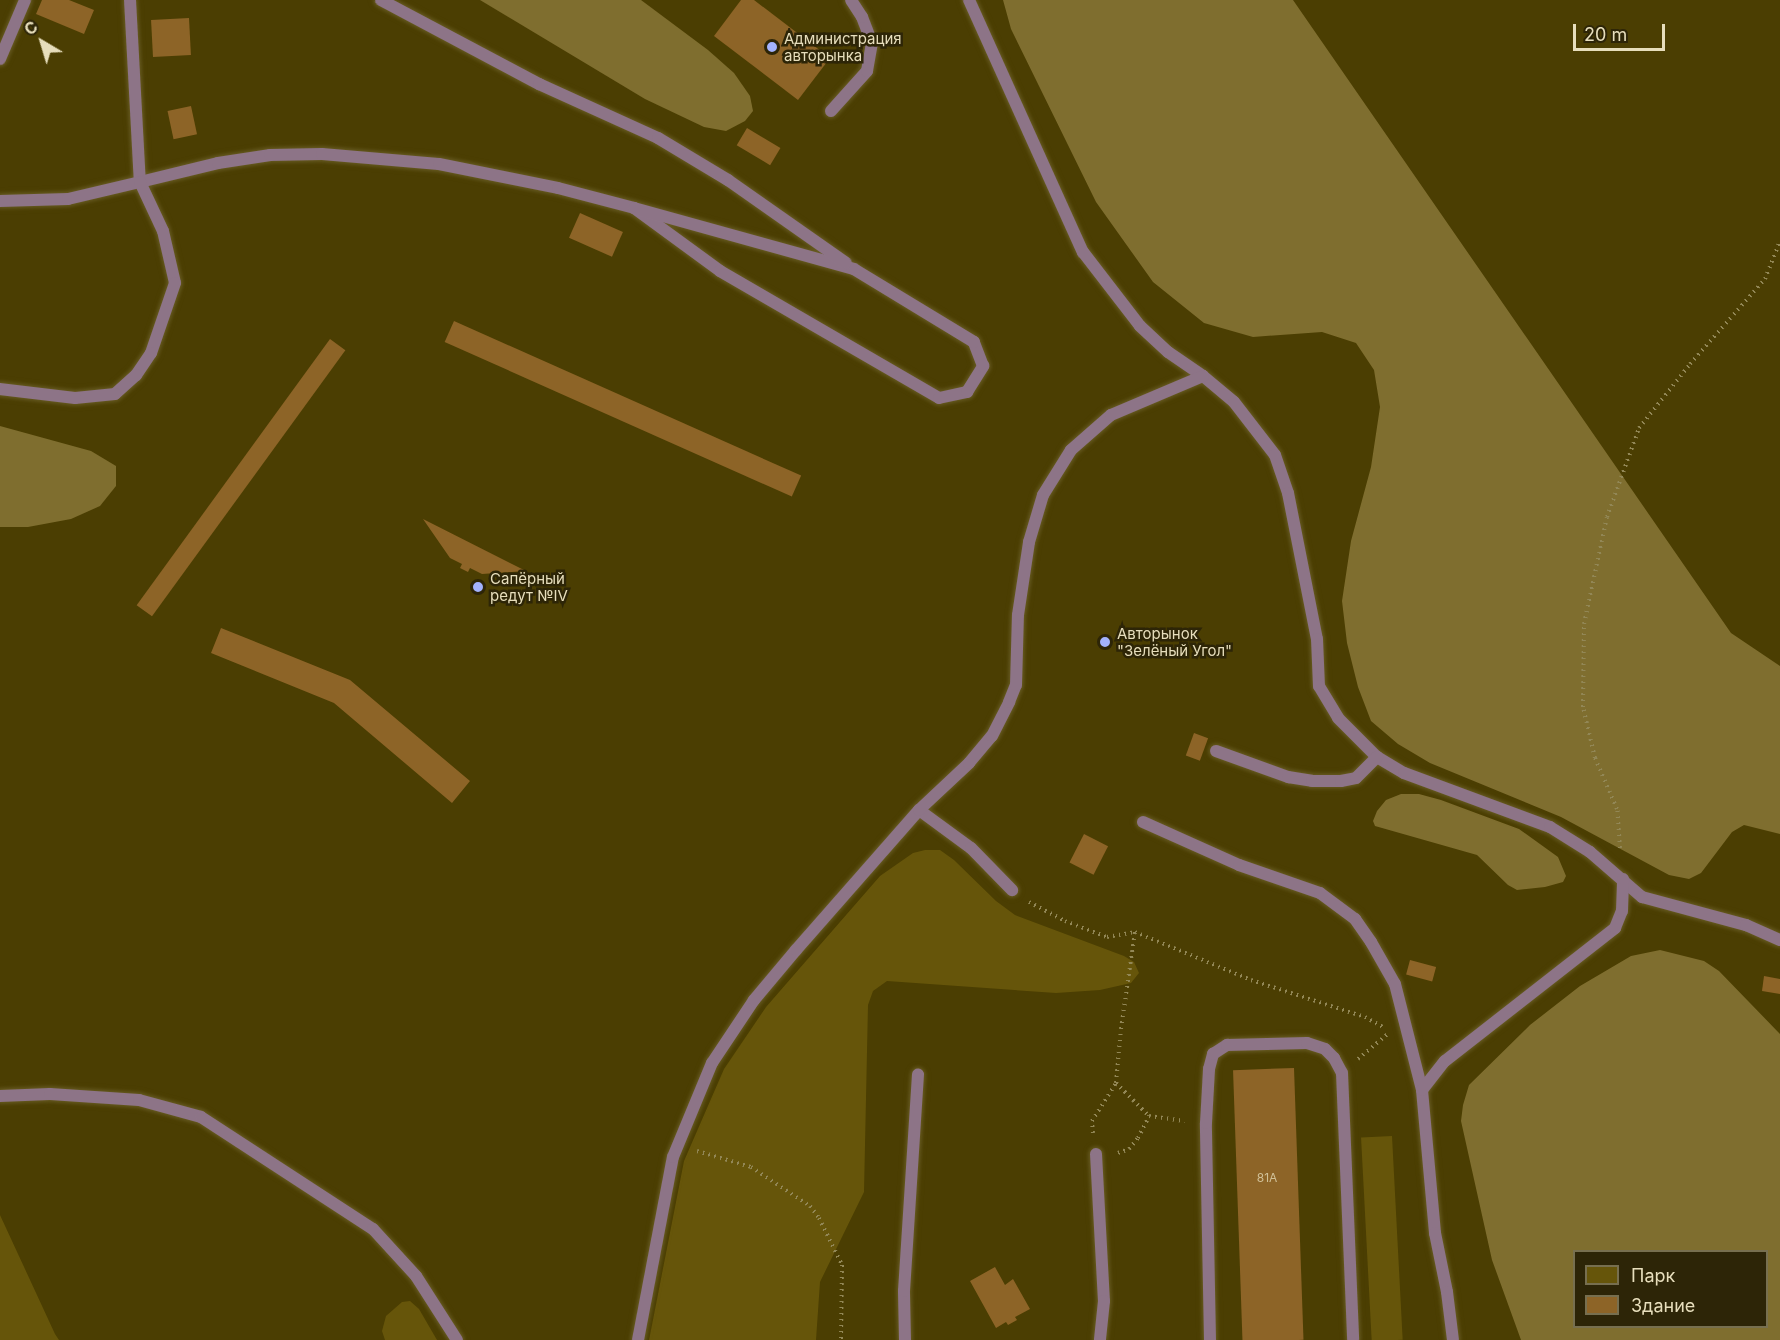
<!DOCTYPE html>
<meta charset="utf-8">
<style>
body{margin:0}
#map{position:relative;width:1780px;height:1340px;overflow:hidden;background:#4b3e02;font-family:Inter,sans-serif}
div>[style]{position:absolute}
.green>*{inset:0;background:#66550a;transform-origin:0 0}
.forest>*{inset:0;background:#7f6e2f}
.building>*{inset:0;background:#8d6427;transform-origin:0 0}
.path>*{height:4px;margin-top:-2px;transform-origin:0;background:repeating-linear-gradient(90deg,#928756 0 1.5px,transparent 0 6px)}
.roads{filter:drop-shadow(0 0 2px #675b23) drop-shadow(0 0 2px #675b23)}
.lane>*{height:12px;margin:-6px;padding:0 6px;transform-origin:6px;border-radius:6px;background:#8d7487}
.dots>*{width:16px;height:16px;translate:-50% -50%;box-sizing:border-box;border:3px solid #2d2507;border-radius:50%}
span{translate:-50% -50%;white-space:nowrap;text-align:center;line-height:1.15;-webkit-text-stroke:5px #2d2507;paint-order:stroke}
.number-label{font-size:12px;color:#d0c097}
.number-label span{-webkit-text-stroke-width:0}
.poi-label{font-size:15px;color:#e7debc}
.left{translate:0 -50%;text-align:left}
.legend{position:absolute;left:1573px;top:1250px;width:195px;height:78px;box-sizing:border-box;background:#2d2507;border:2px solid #776f4f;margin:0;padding:8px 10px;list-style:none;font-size:18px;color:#e7debc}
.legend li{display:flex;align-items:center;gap:12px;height:30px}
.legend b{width:30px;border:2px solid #776f4f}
.north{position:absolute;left:12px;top:12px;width:60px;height:60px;-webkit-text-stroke:4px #2d2507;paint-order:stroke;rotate:322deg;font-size:16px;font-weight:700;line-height:24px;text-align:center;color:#e7debc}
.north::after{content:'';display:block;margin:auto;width:21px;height:27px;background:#e7debc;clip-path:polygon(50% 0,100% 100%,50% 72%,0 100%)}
.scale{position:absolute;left:1573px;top:24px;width:92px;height:27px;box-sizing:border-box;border:3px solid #e7debc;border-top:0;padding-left:8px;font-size:18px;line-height:21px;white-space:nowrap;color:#e7debc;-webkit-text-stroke:4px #2d2507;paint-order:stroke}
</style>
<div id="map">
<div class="green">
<i style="clip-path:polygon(925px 850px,940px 850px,954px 860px,996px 901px,1015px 915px,1124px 956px,1134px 962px,1139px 973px,1131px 983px,1100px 990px,1056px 993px,887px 981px,873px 991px,868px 1005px,864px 1192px,820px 1282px,816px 1340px,649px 1340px,684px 1161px,724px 1069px,766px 1007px,880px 876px,913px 853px)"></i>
<i style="left:1392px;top:1136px;width:204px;height:31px;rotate:87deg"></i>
<i style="clip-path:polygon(0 1215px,55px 1334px,59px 1340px,0 1340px)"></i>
<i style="clip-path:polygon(410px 1301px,419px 1309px,437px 1340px,385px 1340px,382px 1331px,386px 1316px,402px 1302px)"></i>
</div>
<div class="forest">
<i style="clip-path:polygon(480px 0,641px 0,708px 50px,734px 73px,750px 96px,753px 111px,745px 121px,726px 131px,704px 127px,645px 99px)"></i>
<i style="clip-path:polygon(1003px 0,1293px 0,1731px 633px,1780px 666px,1780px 834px,1744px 825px,1732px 832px,1701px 873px,1689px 879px,1669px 875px,1561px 817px,1430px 763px,1398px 744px,1371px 721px,1358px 687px,1347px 643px,1342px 601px,1351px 541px,1371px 467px,1380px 407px,1374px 370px,1356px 343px,1322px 332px,1253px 337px,1204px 323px,1153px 282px,1096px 202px,1011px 29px)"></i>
<i style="clip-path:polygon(0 426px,91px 451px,116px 466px,116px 486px,100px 506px,71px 519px,28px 527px,0 527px)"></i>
<i style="clip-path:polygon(1401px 794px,1419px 794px,1441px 800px,1519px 829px,1558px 857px,1566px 876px,1563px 882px,1545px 887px,1517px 890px,1508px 885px,1477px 855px,1375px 826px,1373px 821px,1377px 811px,1386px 800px)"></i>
<i style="clip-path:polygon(evenodd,1660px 950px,1704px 961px,1719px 971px,1780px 1034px,1780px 1340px,1521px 1340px,1492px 1260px,1461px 1121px,1463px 1105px,1469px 1085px,1530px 1025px,1580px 986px,1631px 956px,1660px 950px,1574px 1252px,1766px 1252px,1766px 1326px,1574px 1326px,1574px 1252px)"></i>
</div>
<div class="building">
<i style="clip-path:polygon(42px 0,69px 0,94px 10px,84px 34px,36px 14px)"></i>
<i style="clip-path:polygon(741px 0,754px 0,830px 58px,798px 100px,714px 36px)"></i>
<i style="left:189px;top:18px;width:37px;height:38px;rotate:87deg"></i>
<i style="left:191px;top:106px;width:29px;height:24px;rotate:78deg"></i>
<i style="left:747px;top:128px;width:39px;height:20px;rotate:31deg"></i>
<i style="left:580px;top:213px;width:47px;height:27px;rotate:24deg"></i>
<i style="left:454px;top:321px;width:380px;height:23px;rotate:24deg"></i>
<i style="left:330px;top:339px;width:19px;height:329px;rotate:36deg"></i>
<i style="clip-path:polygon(423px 519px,526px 571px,482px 574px,470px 568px,468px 572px,460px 568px,462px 564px,450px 558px)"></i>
<i style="clip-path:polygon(221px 628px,350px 680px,470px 781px,452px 803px,334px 703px,211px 653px)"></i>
<i style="left:1194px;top:733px;width:15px;height:24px;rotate:20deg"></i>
<i style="left:1084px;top:834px;width:27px;height:32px;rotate:27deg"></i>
<i style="left:1410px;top:960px;width:27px;height:15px;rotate:15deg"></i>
<i style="clip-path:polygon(1764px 976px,1780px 979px,1780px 994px,1762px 991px)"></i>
<i style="left:1294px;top:1068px;width:272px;height:61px;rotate:88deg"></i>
<i style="clip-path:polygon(995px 1267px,1005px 1285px,1013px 1279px,1030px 1309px,1015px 1317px,1017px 1320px,1008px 1325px,1006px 1322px,996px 1328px,970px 1281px)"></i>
</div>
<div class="path">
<i style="left:1620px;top:848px;width:39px;rotate:-94deg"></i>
<i style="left:1617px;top:809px;width:56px;rotate:-113.3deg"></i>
<i style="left:1595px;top:758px;width:52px;rotate:-103.2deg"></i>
<i style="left:1583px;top:707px;width:83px;rotate:-89.3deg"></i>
<i style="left:1584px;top:624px;width:109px;rotate:-77.9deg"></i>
<i style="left:1607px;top:517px;width:95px;rotate:-70.2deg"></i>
<i style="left:1639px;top:428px;width:82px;rotate:-51.4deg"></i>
<i style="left:1690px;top:364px;width:113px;rotate:-48.6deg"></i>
<i style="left:1765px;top:279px;width:41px;rotate:-68.5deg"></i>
<i style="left:1029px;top:902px;width:41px;rotate:27.8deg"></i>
<i style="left:1065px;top:921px;width:45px;rotate:20.9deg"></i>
<i style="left:1107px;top:937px;width:28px;rotate:-10deg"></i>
<i style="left:1135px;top:932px;width:126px;rotate:22.5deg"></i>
<i style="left:1251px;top:980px;width:120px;rotate:18deg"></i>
<i style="left:1365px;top:1017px;width:21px;rotate:29deg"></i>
<i style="left:1358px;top:1059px;width:38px;rotate:-40deg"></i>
<i style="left:1116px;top:1083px;width:47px;rotate:45deg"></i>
<i style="left:1149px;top:1116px;width:36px;rotate:8deg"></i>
<i style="left:1093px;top:1133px;width:12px;rotate:-95deg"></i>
<i style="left:1092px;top:1121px;width:45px;rotate:-57.7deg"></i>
<i style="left:1116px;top:1083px;width:54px;rotate:-84.7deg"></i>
<i style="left:1121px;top:1029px;width:98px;rotate:-81.8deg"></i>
<i style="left:697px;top:1151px;width:56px;rotate:16.5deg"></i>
<i style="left:751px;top:1167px;width:71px;rotate:33.5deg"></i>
<i style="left:810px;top:1206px;width:15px;rotate:53deg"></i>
<i style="left:819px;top:1218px;width:52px;rotate:63.9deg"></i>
<i style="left:842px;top:1265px;width:75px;rotate:90.8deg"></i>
<i style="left:1118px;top:1153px;width:12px;rotate:-20deg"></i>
<i style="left:1129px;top:1149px;width:14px;rotate:-51deg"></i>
<i style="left:1138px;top:1138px;width:25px;rotate:-63deg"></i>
</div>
<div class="roads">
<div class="lane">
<i style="left:130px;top:0;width:182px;rotate:86.9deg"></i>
<i style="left:140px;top:182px;width:80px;rotate:-13.7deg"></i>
<i style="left:218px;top:163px;width:53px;rotate:-8.7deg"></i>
<i style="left:270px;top:155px;width:52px;rotate:-1.1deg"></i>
<i style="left:322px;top:154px;width:117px;rotate:4.9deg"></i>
<i style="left:439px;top:164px;width:121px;rotate:11.4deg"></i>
<i style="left:558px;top:188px;width:79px;rotate:14.7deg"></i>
<i style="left:634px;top:208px;width:107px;rotate:36.2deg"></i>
<i style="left:720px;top:271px;width:253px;rotate:30.1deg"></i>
<i style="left:939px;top:398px;width:29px;rotate:-12deg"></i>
<i style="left:967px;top:392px;width:31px;rotate:-58deg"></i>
<i style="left:983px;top:366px;width:26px;rotate:-111deg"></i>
<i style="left:974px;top:342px;width:140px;rotate:-148.7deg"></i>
<i style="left:854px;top:269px;width:228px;rotate:-164.5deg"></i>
<i style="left:381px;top:0;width:179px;rotate:28deg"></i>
<i style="left:539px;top:84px;width:131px;rotate:24.4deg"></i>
<i style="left:658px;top:138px;width:82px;rotate:31deg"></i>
<i style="left:728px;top:180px;width:144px;rotate:35.1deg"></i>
<i style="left:969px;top:0;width:277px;rotate:65.7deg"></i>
<i style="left:1083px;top:252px;width:93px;rotate:52.4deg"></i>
<i style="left:1140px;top:326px;width:38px;rotate:43deg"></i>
<i style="left:1168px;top:352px;width:42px;rotate:34.4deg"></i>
<i style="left:1203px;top:376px;width:40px;rotate:40deg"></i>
<i style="left:1234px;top:402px;width:67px;rotate:52.3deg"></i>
<i style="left:1275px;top:455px;width:40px;rotate:71.1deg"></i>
<i style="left:1288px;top:493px;width:149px;rotate:78.8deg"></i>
<i style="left:1317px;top:639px;width:47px;rotate:87.6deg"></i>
<i style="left:1319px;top:686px;width:37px;rotate:59deg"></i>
<i style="left:1338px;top:718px;width:55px;rotate:45deg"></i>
<i style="left:1377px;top:757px;width:31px;rotate:31deg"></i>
<i style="left:1404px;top:773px;width:156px;rotate:20.3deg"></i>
<i style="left:1550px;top:827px;width:47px;rotate:32deg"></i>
<i style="left:1590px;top:852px;width:69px;rotate:40.9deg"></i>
<i style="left:1642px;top:897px;width:108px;rotate:15.1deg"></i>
<i style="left:1746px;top:925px;width:37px;rotate:24deg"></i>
<i style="left:0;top:59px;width:64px;rotate:-67deg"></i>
<i style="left:831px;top:111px;width:54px;rotate:-48deg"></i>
<i style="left:867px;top:71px;width:28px;rotate:-80deg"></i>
<i style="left:872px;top:43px;width:28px;rotate:-111deg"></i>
<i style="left:862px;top:17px;width:20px;rotate:-123deg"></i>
<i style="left:0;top:201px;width:68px;rotate:-1.7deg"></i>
<i style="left:68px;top:199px;width:74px;rotate:-13.3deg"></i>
<i style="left:140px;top:182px;width:54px;rotate:64.9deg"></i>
<i style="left:163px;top:231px;width:53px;rotate:77deg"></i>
<i style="left:175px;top:283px;width:74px;rotate:108.9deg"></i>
<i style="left:151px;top:353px;width:27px;rotate:124deg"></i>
<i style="left:136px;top:375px;width:28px;rotate:138deg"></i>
<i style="left:115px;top:394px;width:40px;rotate:174.3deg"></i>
<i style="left:75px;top:398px;width:76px;rotate:-173.2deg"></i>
<i style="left:1216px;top:751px;width:77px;rotate:19.9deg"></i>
<i style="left:1288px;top:777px;width:24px;rotate:9deg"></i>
<i style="left:1312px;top:781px;width:29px"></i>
<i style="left:1341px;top:781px;width:15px;rotate:-11deg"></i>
<i style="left:1356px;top:778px;width:30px;rotate:-45deg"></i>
<i style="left:919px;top:810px;width:64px;rotate:36.2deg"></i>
<i style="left:971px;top:848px;width:59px;rotate:45.7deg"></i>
<i style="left:1143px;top:822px;width:105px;rotate:24.1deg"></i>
<i style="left:1239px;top:865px;width:86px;rotate:19.1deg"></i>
<i style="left:1320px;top:893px;width:44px;rotate:36.6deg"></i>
<i style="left:1355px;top:919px;width:28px;rotate:55deg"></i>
<i style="left:1371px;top:942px;width:48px;rotate:60.3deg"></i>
<i style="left:1395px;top:984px;width:109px;rotate:75.7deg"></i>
<i style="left:1422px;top:1090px;width:144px;rotate:84.8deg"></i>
<i style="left:1435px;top:1233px;width:60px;rotate:78.5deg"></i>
<i style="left:1447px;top:1292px;width:48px;rotate:82.9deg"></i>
<i style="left:1422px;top:1090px;width:37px;rotate:-52deg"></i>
<i style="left:1445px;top:1061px;width:216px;rotate:-38deg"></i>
<i style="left:1615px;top:928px;width:18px;rotate:-68deg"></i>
<i style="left:1622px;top:911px;width:32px;rotate:-88deg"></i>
<i style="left:0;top:1096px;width:50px;rotate:-2.3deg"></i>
<i style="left:50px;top:1094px;width:89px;rotate:3.9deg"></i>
<i style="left:139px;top:1100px;width:64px;rotate:15.3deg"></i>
<i style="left:201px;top:1117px;width:205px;rotate:33.1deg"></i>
<i style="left:373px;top:1229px;width:64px;rotate:47.5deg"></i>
<i style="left:416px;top:1276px;width:76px;rotate:57.4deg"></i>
<i style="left:1096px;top:1154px;width:147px;rotate:86.9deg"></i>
<i style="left:1104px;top:1301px;width:39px;rotate:96deg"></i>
<i style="left:638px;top:1340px;width:186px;rotate:-79.2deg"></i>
<i style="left:673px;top:1157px;width:102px;rotate:-67.5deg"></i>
<i style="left:712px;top:1063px;width:76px;rotate:-56.3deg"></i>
<i style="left:754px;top:1000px;width:65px;rotate:-50deg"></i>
<i style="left:796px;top:950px;width:186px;rotate:-48.7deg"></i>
<i style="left:919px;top:810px;width:69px;rotate:-43.2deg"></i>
<i style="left:969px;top:763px;width:35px;rotate:-50deg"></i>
<i style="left:992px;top:736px;width:38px;rotate:-63deg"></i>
<i style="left:1009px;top:702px;width:18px;rotate:-68deg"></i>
<i style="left:1016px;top:685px;width:70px;rotate:-88.4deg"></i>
<i style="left:1018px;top:615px;width:74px;rotate:-81.4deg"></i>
<i style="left:1029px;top:542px;width:49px;rotate:-73.4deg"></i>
<i style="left:1043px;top:495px;width:53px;rotate:-58.1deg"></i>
<i style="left:1071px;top:450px;width:53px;rotate:-41.2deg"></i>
<i style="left:1111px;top:415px;width:100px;rotate:-23deg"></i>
<i style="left:905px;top:1340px;width:49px;rotate:-91.2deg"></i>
<i style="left:904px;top:1291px;width:217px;rotate:-86.3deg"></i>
<i style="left:1210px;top:1340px;width:217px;rotate:-91.1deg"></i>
<i style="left:1206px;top:1123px;width:54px;rotate:-86.8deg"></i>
<i style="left:1209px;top:1069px;width:16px;rotate:-75deg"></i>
<i style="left:1213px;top:1054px;width:17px;rotate:-33deg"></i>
<i style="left:1227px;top:1045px;width:80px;rotate:-1.4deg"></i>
<i style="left:1307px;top:1043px;width:19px;rotate:18deg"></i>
<i style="left:1325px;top:1049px;width:13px;rotate:45deg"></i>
<i style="left:1334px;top:1058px;width:17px;rotate:62deg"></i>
<i style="left:1342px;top:1073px;width:267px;rotate:87.6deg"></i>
</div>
</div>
<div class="dots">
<i style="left:772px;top:47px;background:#a3b2fd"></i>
<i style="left:478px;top:587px;background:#a3b2fd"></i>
<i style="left:1105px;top:642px;background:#a3b2fd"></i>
</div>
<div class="number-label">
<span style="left:1267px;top:1178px">81А</span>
</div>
<div class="poi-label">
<span class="left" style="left:784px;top:47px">Администрация<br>авторынка</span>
<span class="left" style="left:490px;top:587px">Сапёрный<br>редут №IV</span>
<span class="left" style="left:1117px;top:642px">Авторынок<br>"Зелёный Угол"</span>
</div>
<ul class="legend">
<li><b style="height:16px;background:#66550a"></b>Парк</li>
<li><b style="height:16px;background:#8d6427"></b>Здание</li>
</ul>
<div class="north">С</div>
<div class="scale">20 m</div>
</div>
